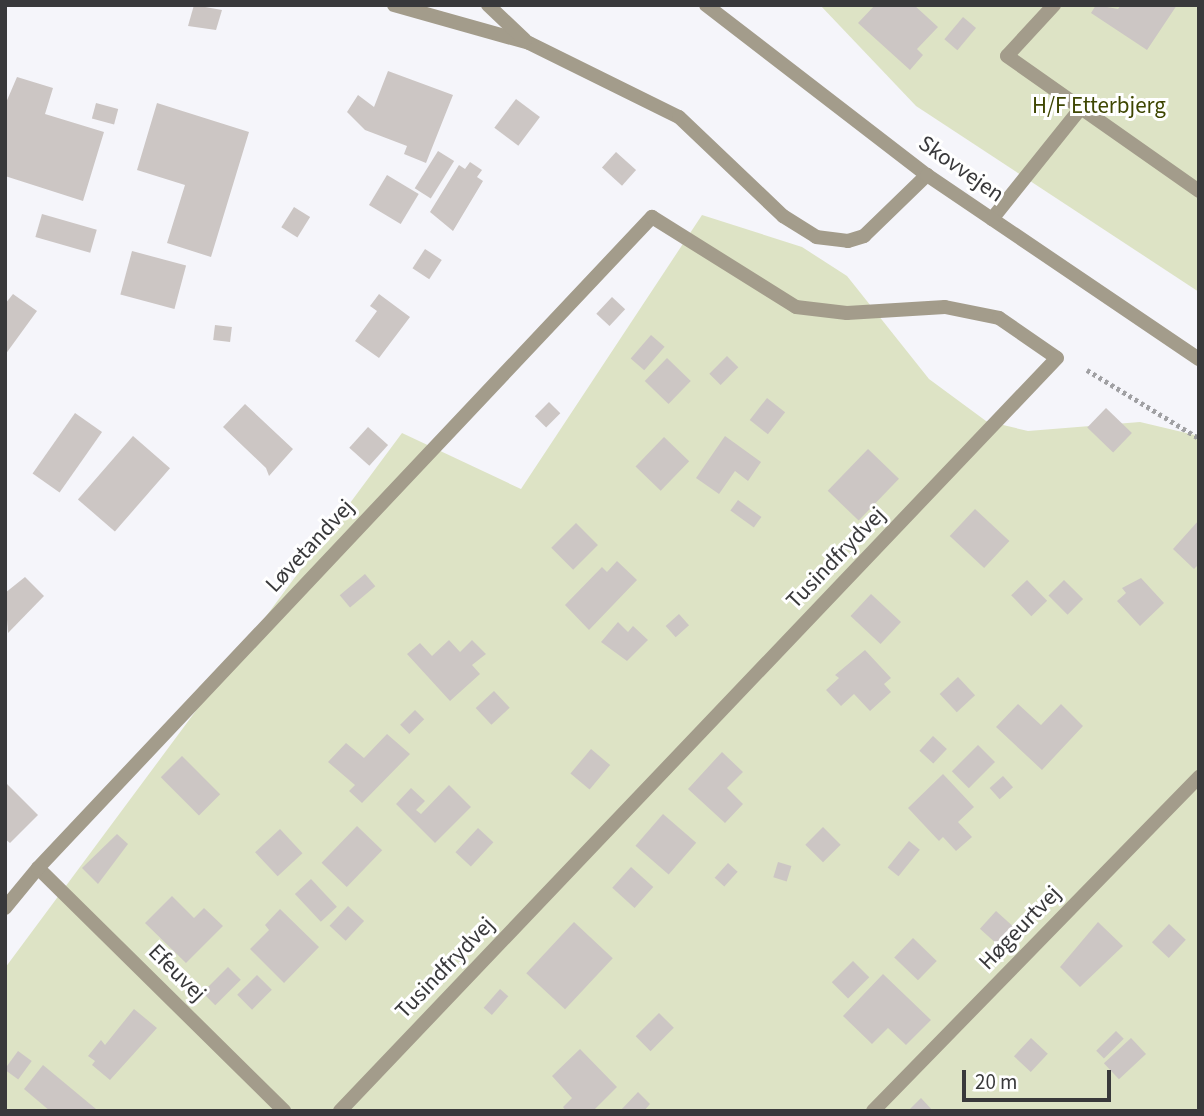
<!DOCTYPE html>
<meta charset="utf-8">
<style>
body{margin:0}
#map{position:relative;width:1204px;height:1116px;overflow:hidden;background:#f5f5fa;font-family:"Source Sans 3",sans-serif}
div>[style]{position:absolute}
.green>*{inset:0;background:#dde3c5}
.building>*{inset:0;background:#ccc6c4;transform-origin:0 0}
.path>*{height:4.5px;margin-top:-2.25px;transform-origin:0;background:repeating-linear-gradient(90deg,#a0a0a3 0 3.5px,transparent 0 7px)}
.lane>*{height:14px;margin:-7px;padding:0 7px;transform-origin:7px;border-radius:7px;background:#a39c8b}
.street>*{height:14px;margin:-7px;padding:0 7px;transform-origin:7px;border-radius:7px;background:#a39c8b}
span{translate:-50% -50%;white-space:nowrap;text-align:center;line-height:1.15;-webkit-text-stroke:6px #fff;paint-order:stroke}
.park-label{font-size:23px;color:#3e4602}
.street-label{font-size:23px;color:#39393b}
.frame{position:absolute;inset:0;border:7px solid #39393b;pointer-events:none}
.scale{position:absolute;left:962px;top:1070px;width:149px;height:32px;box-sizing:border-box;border:4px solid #39393b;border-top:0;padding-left:9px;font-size:21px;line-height:24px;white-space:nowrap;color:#39393b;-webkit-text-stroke:5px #fff;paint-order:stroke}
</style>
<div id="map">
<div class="green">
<i style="clip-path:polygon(820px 5px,1199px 5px,1199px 292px,916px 106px)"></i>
<i style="clip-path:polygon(702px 215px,802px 247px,847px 276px,929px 379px,986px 421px,1028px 431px,1140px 422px,1199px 436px,1199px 1111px,5px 1111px,5px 968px,402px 433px,521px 489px)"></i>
</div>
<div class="building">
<i style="clip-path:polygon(194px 5px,222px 10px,216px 30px,188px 26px)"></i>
<i style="clip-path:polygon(875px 5px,914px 5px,938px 27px,917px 49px,923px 55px,910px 70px,858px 23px)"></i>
<i style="clip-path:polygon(1096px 5px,1118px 9px,1121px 5px,1177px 5px,1147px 50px,1091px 13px)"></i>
<i style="left:963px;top:17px;width:17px;height:29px;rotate:40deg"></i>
<i style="clip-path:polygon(388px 71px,453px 95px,426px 163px,404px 154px,407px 146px,365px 130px,347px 112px,358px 95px,374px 107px)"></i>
<i style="clip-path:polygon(17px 77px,53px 88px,45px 114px,104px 132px,83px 201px,5px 176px,5px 105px)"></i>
<i style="left:516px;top:99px;width:30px;height:36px;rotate:37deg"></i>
<i style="left:96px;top:103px;width:23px;height:16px;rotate:15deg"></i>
<i style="clip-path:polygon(157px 103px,249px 132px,211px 257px,167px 243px,185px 185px,137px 170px)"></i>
<i style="left:438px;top:151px;width:19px;height:44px;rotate:32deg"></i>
<i style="left:616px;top:152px;width:27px;height:21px;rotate:42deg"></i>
<i style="clip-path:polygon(470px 162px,482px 170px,477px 177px,483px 181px,453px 231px,430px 212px,459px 165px,465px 169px)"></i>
<i style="left:387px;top:175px;width:37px;height:35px;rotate:31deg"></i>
<i style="left:294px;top:207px;width:19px;height:24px;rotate:32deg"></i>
<i style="left:42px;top:214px;width:57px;height:24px;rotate:16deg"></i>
<i style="left:425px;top:249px;width:20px;height:23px;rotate:33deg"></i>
<i style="left:132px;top:251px;width:56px;height:45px;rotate:15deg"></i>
<i style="clip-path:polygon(13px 294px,37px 311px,5px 355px,5px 304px)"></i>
<i style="clip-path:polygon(379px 294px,410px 317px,379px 358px,355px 341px,377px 311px,370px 306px)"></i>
<i style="left:612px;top:297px;width:18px;height:23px;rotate:43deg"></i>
<i style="left:215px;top:325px;width:17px;height:15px;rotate:7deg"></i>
<i style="left:651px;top:335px;width:18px;height:31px;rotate:41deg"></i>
<i style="left:727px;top:356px;width:16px;height:25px;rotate:45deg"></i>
<i style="left:667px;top:358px;width:33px;height:32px;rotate:44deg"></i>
<i style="left:767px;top:398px;width:23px;height:28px;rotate:38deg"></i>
<i style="left:549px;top:402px;width:16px;height:20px;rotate:45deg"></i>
<i style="clip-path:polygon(245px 404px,293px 449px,269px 476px,266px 468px,223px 427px)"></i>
<i style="left:1106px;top:408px;width:36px;height:27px;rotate:44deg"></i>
<i style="left:75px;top:413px;width:33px;height:74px;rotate:35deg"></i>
<i style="left:368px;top:427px;width:27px;height:28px;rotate:42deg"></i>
<i style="left:133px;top:436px;width:49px;height:84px;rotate:41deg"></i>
<i style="clip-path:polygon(725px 436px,761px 462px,748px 481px,735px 471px,719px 494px,696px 478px)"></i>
<i style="left:664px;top:437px;width:35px;height:41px;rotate:44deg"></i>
<i style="left:868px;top:449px;width:43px;height:58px;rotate:44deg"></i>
<i style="left:738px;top:500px;width:29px;height:13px;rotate:36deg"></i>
<i style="left:975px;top:509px;width:47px;height:37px;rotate:43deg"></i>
<i style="clip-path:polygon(1199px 520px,1199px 564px,1194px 569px,1173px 549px)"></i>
<i style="left:576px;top:523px;width:31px;height:35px;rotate:45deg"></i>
<i style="clip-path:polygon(617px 561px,637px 580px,589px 630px,565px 605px,602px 567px,607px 572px)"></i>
<i style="left:365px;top:574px;width:16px;height:33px;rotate:50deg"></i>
<i style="clip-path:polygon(25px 577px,44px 596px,8px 633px,5px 593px)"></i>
<i style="clip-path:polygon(1141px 578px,1164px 603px,1140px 626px,1117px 601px,1126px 593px,1122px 588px)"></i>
<i style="left:1027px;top:580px;width:29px;height:22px;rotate:46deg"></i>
<i style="left:1064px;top:580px;width:27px;height:22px;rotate:45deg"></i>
<i style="left:871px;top:594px;width:41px;height:30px;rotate:43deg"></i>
<i style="left:679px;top:614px;width:15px;height:18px;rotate:48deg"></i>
<i style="clip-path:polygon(618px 622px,628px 632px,633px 626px,648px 640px,627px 661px,601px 642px)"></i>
<i style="clip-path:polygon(449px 640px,460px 652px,472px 640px,486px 654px,472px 665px,480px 674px,450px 701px,407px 654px,420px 643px,432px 656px)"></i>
<i style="clip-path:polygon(865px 650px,891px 678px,884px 684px,891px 692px,870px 711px,854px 694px,841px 706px,826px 690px,839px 678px,835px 675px)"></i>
<i style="left:958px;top:677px;width:25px;height:25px;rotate:47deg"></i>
<i style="left:494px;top:691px;width:23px;height:25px;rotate:47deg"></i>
<i style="clip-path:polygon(1018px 704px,1041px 725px,1061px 704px,1083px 726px,1042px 770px,996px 727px)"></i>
<i style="left:415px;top:710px;width:13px;height:21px;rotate:45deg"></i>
<i style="clip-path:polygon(387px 734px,410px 754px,362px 803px,349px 791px,355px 785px,328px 762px,346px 743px,364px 758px)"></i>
<i style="left:933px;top:736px;width:19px;height:20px;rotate:43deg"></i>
<i style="left:978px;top:745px;width:24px;height:37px;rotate:45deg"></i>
<i style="left:591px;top:749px;width:25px;height:32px;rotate:40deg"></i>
<i style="clip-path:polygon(722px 752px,743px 772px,727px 788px,743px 804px,725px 823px,688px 789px)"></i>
<i style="left:182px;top:756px;width:54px;height:30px;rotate:45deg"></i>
<i style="clip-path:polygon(943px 774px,974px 807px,958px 822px,972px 837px,956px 851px,943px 837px,939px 841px,908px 808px)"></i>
<i style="left:1003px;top:776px;width:15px;height:18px;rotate:48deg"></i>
<i style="clip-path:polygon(5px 782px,38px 815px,10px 843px,5px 839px)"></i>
<i style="clip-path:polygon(449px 785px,471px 807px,435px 843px,396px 804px,411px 788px,425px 801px,416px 810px,421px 814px)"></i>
<i style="left:663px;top:814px;width:44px;height:42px;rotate:41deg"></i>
<i style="left:357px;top:826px;width:35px;height:51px;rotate:44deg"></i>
<i style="left:823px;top:827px;width:25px;height:25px;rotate:45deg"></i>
<i style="left:478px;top:828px;width:21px;height:33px;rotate:43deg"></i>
<i style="left:280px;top:829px;width:33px;height:34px;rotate:47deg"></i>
<i style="clip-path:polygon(117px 834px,128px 844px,98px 884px,82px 868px)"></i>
<i style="left:909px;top:841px;width:14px;height:34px;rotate:39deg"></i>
<i style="left:778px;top:862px;width:14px;height:16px;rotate:17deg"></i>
<i style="left:728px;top:863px;width:13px;height:20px;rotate:42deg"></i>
<i style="left:631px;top:867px;width:30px;height:28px;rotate:42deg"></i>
<i style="left:311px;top:879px;width:38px;height:22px;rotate:47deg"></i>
<i style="clip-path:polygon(172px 896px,194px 918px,204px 908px,223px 926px,186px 963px,145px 923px)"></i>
<i style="left:348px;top:906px;width:22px;height:27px;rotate:43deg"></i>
<i style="clip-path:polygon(280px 909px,319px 947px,284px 983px,250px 949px,269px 930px,265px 925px)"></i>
<i style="left:996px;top:911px;width:25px;height:24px;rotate:42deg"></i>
<i style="left:574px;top:922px;width:53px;height:70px;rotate:43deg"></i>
<i style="clip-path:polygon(1098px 922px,1123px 946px,1080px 987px,1060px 967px)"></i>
<i style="left:1169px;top:924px;width:23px;height:25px;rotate:43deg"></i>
<i style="left:913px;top:938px;width:33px;height:27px;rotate:44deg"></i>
<i style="left:853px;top:961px;width:23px;height:30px;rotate:45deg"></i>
<i style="left:228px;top:967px;width:18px;height:36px;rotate:45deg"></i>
<i style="clip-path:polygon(883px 974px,931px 1020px,906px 1045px,888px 1028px,872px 1044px,843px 1016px)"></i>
<i style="left:257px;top:975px;width:21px;height:28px;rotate:45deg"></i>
<i style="left:500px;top:989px;width:11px;height:25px;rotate:41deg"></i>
<i style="clip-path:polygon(134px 1009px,157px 1028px,110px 1080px,92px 1065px,95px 1061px,88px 1056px,101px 1040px,105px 1045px)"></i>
<i style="left:659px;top:1013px;width:21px;height:33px;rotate:45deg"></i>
<i style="left:1116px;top:1031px;width:11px;height:28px;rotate:45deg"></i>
<i style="left:1031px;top:1038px;width:23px;height:25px;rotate:43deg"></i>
<i style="left:1131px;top:1038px;width:22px;height:37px;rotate:47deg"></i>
<i style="clip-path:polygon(580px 1049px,617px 1087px,593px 1111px,566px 1111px,563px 1107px,572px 1098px,552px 1076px)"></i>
<i style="left:18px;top:1051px;width:17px;height:23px;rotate:36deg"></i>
<i style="clip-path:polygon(43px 1065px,96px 1109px,95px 1111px,50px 1111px,24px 1089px)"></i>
<i style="clip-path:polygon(638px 1092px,650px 1104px,644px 1111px,620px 1111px)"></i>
<i style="clip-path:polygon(921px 1098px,933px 1111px,908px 1111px)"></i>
</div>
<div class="path">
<i style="left:1087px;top:370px;width:131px;rotate:31.3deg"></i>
</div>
<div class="lane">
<i style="left:394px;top:5px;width:140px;rotate:15.7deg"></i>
<i style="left:529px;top:43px;width:167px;rotate:26.3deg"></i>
<i style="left:679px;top:117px;width:144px;rotate:43.6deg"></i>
<i style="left:783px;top:216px;width:39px;rotate:32deg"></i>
<i style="left:816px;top:237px;width:32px;rotate:7deg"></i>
<i style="left:848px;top:241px;width:17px;rotate:-17deg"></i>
<i style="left:864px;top:236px;width:88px;rotate:-44.1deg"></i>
<i style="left:488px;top:5px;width:51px;rotate:43.4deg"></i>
<i style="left:1054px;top:5px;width:69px;rotate:132.7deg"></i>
<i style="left:1007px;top:56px;width:235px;rotate:35.1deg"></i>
<i style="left:992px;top:219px;width:142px;rotate:-51.3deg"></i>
<i style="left:38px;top:868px;width:346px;rotate:44.6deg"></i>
<i style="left:5px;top:908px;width:52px;rotate:-50.5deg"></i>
<i style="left:38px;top:868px;width:895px;rotate:-46.68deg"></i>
<i style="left:652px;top:217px;width:170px;rotate:32deg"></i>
<i style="left:796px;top:307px;width:51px;rotate:6.7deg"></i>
<i style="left:847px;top:313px;width:98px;rotate:-3.5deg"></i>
<i style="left:945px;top:307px;width:55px;rotate:11.5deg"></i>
<i style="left:999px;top:318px;width:70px;rotate:34.6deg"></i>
<i style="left:1057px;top:358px;width:1040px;rotate:133.6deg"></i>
<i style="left:873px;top:1111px;width:467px;rotate:-45.7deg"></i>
</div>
<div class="street">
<i style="left:706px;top:5px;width:279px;rotate:37.6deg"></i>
<i style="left:927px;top:175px;width:328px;rotate:34.1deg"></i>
</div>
<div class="park-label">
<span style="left:1099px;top:106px">H/F Etterbjerg</span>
</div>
<div class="street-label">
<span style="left:961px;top:169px;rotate:35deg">Skovvejen</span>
<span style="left:310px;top:546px;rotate:-47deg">Løvetandvej</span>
<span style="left:836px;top:558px;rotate:-46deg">Tusindfrydvej</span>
<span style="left:1020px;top:928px;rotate:-46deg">Høgeurtvej</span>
<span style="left:445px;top:968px;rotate:-46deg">Tusindfrydvej</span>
<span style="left:177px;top:973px;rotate:45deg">Efeuvej</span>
</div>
<div class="frame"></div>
<div class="scale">20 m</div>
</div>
